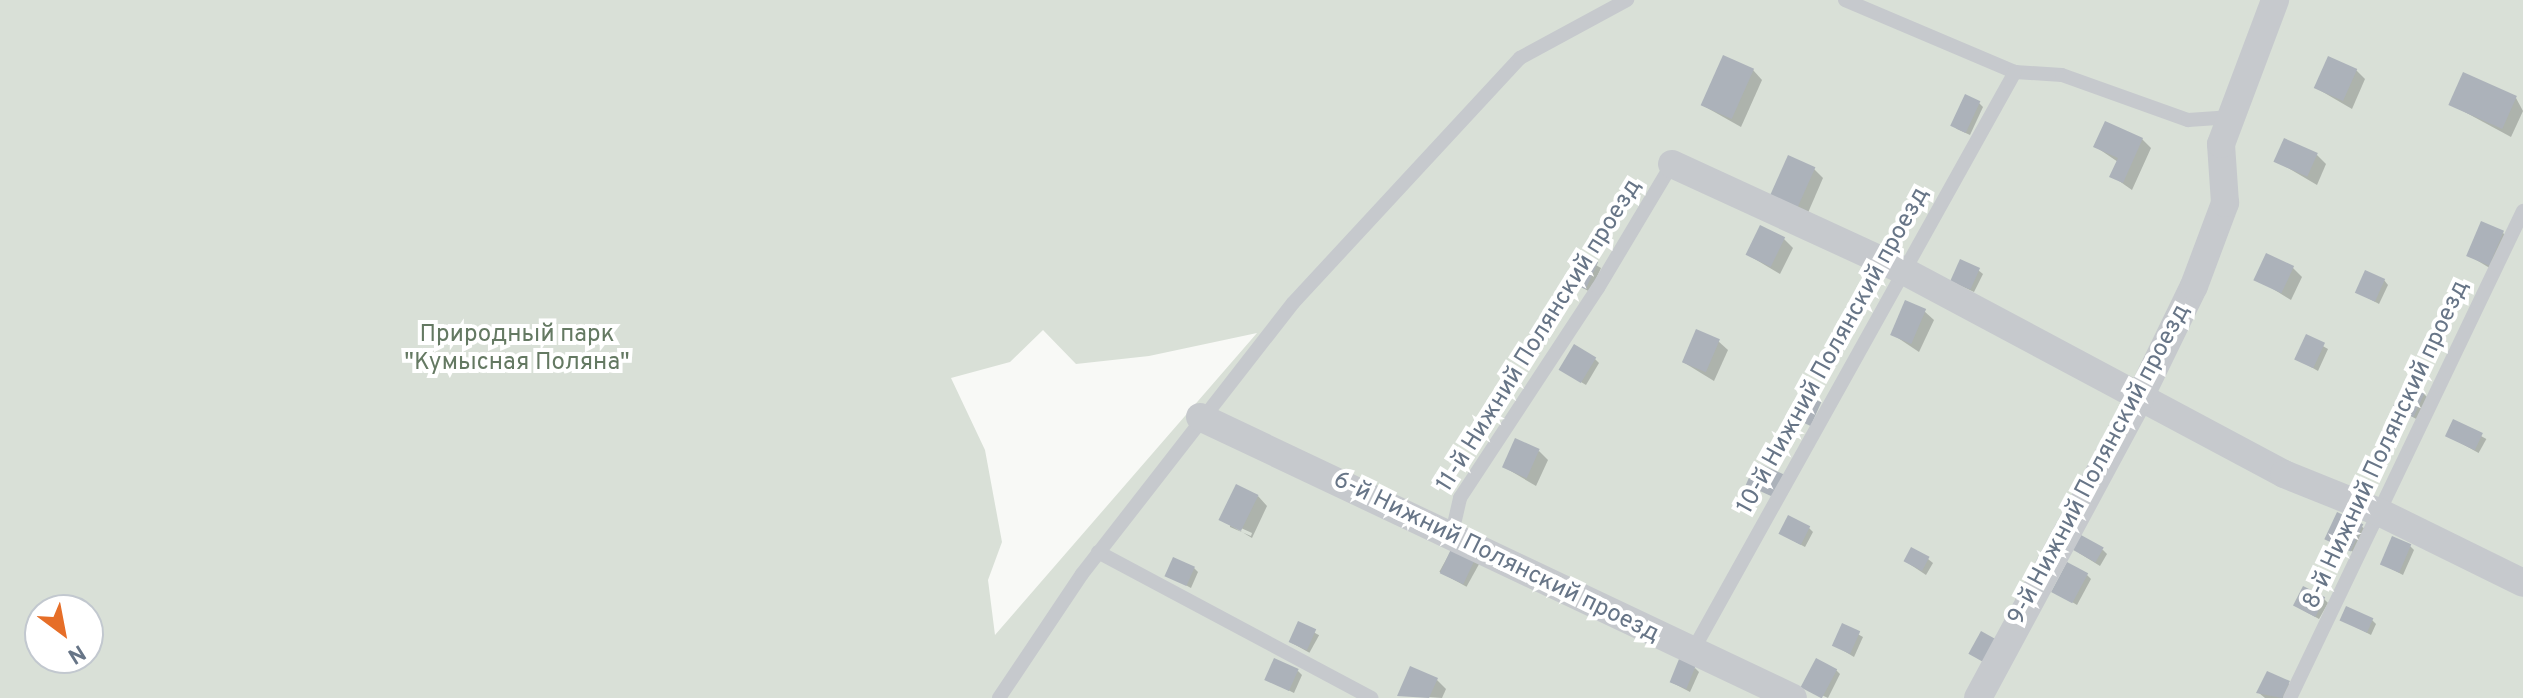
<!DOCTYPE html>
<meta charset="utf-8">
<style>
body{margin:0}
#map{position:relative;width:2523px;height:698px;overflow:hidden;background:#f8f9f6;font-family:Overpass,sans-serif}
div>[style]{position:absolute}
.green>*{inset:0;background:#d9e0d7}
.shadow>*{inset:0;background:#0003;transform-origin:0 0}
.building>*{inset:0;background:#acb2ba;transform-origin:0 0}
.lane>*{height:14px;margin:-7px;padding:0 7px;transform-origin:7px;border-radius:7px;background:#c6c9cd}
.street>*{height:28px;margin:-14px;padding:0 14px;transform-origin:14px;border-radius:14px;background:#c6c9cd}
span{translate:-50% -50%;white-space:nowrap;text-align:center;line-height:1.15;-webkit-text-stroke:8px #fff;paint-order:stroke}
.park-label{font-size:24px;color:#647962}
.street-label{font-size:24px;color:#677587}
.north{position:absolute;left:24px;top:594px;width:80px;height:80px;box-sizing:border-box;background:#fff;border:2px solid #c2c8cf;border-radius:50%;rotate:148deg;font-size:22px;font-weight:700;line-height:32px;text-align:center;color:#677587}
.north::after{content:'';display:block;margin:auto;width:28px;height:36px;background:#e66e28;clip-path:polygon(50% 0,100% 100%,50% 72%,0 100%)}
</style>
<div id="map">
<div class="green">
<i style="clip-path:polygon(evenodd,0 0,2523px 0,2523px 698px,0 698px,0 0,1043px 330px,1076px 364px,1149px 356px,1257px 333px,995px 635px,988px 580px,1002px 542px,985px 450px,951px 378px,1010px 362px,1043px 330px,0 0,40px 610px,88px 610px,88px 658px,40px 658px,40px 610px)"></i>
</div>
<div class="shadow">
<i style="clip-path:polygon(1753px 70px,1762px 80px,1741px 127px,1702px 105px)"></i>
<i style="clip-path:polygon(2356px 70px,2365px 79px,2352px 109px,2316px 88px)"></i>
<i style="clip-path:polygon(2516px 98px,2523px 111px,2511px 137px,2450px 104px)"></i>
<i style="clip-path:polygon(1979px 103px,1983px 107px,1970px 135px,1957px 129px,1953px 125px)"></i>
<i style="clip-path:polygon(2142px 139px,2151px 148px,2132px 190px,2112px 176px,2118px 162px,2096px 147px)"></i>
<i style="clip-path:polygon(2317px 155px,2326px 164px,2317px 185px,2276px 161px)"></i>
<i style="clip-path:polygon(1814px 169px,1823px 178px,1807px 215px,1782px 203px)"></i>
<i style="clip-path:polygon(2503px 233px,2512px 242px,2498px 273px,2468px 255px)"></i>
<i style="clip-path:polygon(1783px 238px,1793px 248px,1780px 274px,1748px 255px)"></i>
<i style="clip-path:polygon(1582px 257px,1601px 268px,1590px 292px,1571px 281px)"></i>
<i style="clip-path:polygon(2292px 267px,2302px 277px,2291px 300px,2257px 279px)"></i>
<i style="clip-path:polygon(1978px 270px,1983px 274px,1974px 292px,1957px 284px)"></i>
<i style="clip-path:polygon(2384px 280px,2388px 285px,2379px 304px,2357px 292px)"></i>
<i style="clip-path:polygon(1924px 311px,1934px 320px,1919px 352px,1892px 334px)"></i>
<i style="clip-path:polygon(2307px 337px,2328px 349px,2318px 371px,2297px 359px)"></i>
<i style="clip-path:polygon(1718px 341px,1728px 350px,1714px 381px,1683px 362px)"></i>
<i style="clip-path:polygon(1595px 359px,1599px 363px,1586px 385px,1566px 373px)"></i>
<i style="clip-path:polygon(2424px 394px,2428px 398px,2418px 420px,2395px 407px)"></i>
<i style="left:2454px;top:421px;width:37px;height:16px;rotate:29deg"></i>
<i style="clip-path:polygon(1539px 451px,1548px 460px,1536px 486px,1504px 467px)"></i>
<i style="clip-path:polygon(evenodd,1258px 496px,1267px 506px,1252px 538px,1222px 520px,1258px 496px,1230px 523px,1252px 533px,1251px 536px,1230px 527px,1230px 523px)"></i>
<i style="clip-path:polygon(2361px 526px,2366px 530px,2355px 553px,2328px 538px)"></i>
<i style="clip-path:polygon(1808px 527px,1813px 532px,1805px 547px,1781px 534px)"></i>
<i style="clip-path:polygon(2410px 546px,2414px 550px,2403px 575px,2382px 564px)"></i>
<i style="left:1452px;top:549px;width:31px;height:26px;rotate:29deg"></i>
<i style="clip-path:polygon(2103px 550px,2107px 554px,2100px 566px,2079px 553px)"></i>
<i style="clip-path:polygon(1928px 559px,1933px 563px,1926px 575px,1905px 561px)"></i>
<i style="clip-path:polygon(1194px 568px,1198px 572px,1191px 588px,1167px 575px)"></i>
<i style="clip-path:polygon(2086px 574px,2091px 579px,2077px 605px,2054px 591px)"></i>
<i style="clip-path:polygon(2324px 599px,2328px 603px,2319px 619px,2299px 608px)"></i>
<i style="clip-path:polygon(2342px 620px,2372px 620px,2376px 624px,2371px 635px)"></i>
<i style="left:1299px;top:624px;width:23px;height:20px;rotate:29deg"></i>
<i style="clip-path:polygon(1843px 626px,1863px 637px,1854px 657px,1834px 645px)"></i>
<i style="clip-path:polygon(1695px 668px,1699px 672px,1690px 692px,1671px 682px)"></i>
<i style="clip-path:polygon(1836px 670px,1840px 674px,1828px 698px,1804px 687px)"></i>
<i style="clip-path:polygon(1298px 671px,1302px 675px,1294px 693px,1266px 679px)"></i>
<i style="clip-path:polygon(1437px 680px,1446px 689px,1442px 698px,1399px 695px)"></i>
<i style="clip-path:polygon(2288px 683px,2292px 687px,2287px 698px,2265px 698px,2259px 693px)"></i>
</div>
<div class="building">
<i style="left:1723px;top:55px;width:34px;height:55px;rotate:24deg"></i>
<i style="left:2328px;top:56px;width:32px;height:35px;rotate:24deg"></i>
<i style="left:2463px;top:72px;width:59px;height:36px;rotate:24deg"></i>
<i style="left:1965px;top:94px;width:17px;height:35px;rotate:25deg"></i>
<i style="clip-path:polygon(2105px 121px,2143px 138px,2123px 183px,2109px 177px,2118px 158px,2093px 147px)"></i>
<i style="left:2284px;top:138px;width:37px;height:26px;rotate:24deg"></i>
<i style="left:1788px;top:155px;width:30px;height:44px;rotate:24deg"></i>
<i style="left:2481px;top:221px;width:25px;height:38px;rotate:23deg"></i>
<i style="left:1760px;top:225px;width:28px;height:33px;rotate:26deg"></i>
<i style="left:2266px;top:253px;width:31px;height:30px;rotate:25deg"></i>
<i style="left:1581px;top:254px;width:19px;height:30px;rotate:25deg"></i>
<i style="left:1960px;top:259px;width:22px;height:24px;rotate:24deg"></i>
<i style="left:2365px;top:270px;width:22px;height:25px;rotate:24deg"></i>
<i style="left:1905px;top:300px;width:23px;height:38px;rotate:23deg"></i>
<i style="left:1696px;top:329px;width:26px;height:36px;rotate:23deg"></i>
<i style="left:2306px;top:334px;width:21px;height:28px;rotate:25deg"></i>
<i style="left:1574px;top:344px;width:26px;height:30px;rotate:31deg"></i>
<i style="left:2404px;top:383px;width:23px;height:27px;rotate:25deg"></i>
<i style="left:1803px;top:394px;width:20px;height:26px;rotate:24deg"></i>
<i style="left:2453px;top:419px;width:33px;height:19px;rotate:25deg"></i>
<i style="left:1515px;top:438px;width:27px;height:32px;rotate:24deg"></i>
<i style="left:1756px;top:462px;width:30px;height:25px;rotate:24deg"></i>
<i style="left:1236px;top:484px;width:25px;height:40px;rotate:26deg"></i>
<i style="left:2337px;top:512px;width:29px;height:30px;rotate:25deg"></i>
<i style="left:1788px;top:515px;width:25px;height:21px;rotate:27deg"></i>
<i style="left:2081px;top:535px;width:26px;height:17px;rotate:29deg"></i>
<i style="left:2392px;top:536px;width:21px;height:31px;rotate:23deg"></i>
<i style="left:1452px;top:547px;width:26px;height:29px;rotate:25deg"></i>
<i style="left:1911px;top:547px;width:21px;height:16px;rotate:28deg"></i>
<i style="left:1173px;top:557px;width:24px;height:21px;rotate:24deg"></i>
<i style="left:2067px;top:562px;width:24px;height:34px;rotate:28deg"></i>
<i style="left:2303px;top:586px;width:25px;height:22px;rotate:27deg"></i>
<i style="left:2346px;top:606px;width:30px;height:16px;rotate:24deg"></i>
<i style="left:1298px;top:621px;width:20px;height:23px;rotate:24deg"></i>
<i style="left:1842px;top:623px;width:20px;height:25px;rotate:24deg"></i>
<i style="left:1981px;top:631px;width:18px;height:26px;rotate:29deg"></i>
<i style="left:1274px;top:658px;width:27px;height:24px;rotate:24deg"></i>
<i style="left:1816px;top:658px;width:24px;height:33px;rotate:28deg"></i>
<i style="left:1679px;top:659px;width:18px;height:25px;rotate:22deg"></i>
<i style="clip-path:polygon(1410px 666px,1438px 678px,1429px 698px,1397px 696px)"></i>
<i style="clip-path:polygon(2267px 671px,2290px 681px,2282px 698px,2256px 693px)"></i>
</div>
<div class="lane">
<i style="left:1845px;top:0;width:185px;rotate:23deg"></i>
<i style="left:2015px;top:72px;width:47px;rotate:3.7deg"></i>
<i style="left:2062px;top:75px;width:134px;rotate:19.7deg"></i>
<i style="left:2188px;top:120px;width:44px;rotate:-3.9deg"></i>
<i style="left:1452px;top:533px;width:36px;rotate:-77deg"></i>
<i style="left:1460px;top:498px;width:251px;rotate:-56.7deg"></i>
<i style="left:1598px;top:288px;width:144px;rotate:-59.2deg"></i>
<i style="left:1098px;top:552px;width:310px;rotate:28.1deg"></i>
<i style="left:1692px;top:652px;width:664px;rotate:-60.89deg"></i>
<i style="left:999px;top:698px;width:149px;rotate:-56.2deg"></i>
<i style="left:1082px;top:574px;width:343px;rotate:-52.1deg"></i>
<i style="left:1293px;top:303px;width:334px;rotate:-47.2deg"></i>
<i style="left:1520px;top:58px;width:122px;rotate:-28.5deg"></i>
<i style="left:2290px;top:698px;width:540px;rotate:-64.43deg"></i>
</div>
<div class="street">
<i style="left:1672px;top:164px;width:253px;rotate:24.7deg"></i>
<i style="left:1902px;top:270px;width:433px;rotate:28.1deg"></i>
<i style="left:2284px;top:474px;width:105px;rotate:21.9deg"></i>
<i style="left:2381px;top:513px;width:158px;rotate:26.2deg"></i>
<i style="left:1200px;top:417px;width:656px;rotate:25.35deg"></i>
<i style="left:1978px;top:698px;width:342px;rotate:-61.7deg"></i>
<i style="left:2140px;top:397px;width:123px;rotate:-64.1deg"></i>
<i style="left:2194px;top:286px;width:89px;rotate:-69.5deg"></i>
<i style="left:2225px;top:203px;width:59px;rotate:-93.9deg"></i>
<i style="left:2221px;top:144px;width:154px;rotate:-69.4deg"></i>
</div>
<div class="park-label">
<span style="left:517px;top:350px">Природный парк<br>"Кумысная Поляна"</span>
</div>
<div class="street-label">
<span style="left:1540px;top:336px;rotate:-58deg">11-й Нижний Полянский проезд</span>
<span style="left:1834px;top:351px;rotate:-61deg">10-й Нижний Полянский проезд</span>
<span style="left:2387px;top:445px;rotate:-65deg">8-й Нижний Полянский проезд</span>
<span style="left:2100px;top:465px;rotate:-62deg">9-й Нижний Полянский проезд</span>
<span style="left:1496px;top:558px;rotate:26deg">6-й Нижний Полянский проезд</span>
</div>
<div class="north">N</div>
</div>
